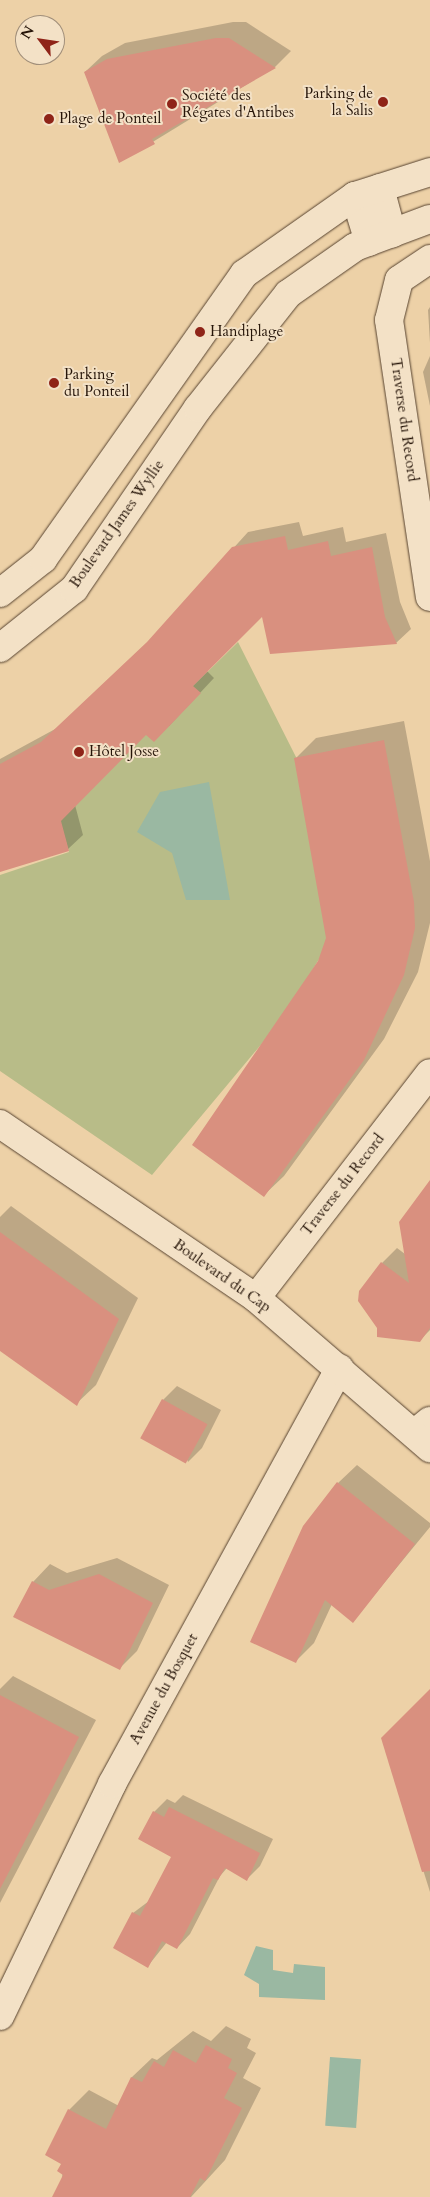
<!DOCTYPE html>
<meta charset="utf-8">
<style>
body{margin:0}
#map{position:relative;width:430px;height:2197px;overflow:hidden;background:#edd1a7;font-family:Cardo,serif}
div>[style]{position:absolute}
.green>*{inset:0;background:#b8bc88}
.water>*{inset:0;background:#9ab8a2;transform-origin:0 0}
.shadow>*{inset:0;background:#0003}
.building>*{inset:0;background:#d9907f;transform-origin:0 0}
.roads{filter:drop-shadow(0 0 1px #574330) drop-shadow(0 0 1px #574330)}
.street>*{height:28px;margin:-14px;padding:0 14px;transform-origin:14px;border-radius:14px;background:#f3e1c6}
.secondary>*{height:28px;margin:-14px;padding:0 14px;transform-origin:14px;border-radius:14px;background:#f3e1c6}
.dots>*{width:14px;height:14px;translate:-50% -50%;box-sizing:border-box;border:2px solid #f3e1c6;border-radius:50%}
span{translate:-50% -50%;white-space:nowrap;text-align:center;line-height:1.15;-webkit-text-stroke:4px #f3e1c6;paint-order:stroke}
.poi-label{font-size:15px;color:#251408}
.right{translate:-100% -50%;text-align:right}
.left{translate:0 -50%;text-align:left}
.street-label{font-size:15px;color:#251408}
.north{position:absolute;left:15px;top:15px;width:50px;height:50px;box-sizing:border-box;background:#f3e1c6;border:1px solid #a18f7a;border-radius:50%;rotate:301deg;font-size:14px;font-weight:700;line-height:20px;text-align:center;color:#251408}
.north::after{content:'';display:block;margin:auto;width:18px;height:22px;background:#8f2418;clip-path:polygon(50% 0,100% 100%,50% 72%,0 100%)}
</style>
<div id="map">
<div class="green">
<i style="clip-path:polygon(238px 642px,297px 759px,330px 941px,284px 1017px,152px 1175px,0 1071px,0 875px,69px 852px,59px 817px)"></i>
</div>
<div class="water">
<i style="clip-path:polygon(209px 782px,230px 900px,186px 900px,172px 853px,137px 832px,160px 792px)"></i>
<i style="clip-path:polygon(256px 1946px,273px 1950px,273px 1970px,293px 1973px,294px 1964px,325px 1967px,325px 2000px,259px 1997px,259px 1984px,244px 1975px)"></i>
<i style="left:330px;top:2057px;width:31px;height:69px;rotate:4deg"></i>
</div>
<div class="shadow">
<i style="clip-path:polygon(233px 22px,246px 22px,291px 51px,275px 67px,120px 162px,85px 72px,102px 56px,125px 43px)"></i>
<i style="clip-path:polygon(430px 307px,430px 343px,428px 310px)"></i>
<i style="clip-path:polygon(430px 356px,430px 406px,423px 372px)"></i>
<i style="clip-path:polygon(299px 522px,303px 536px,343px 527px,346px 542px,386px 533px,400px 602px,411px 629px,396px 643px,262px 615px,207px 671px,214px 678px,169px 726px,146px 733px,75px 805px,83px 835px,68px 849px,0 871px,0 759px,57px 728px,152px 638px,248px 532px)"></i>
<i style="clip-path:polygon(404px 721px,430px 861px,430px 923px,418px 972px,384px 1039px,284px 1176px,264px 1195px,328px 938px,296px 758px,316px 738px)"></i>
<i style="clip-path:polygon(430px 1195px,430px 1330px,419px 1341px,382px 1263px,397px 1248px,405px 1254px)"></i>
<i style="clip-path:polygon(11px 1206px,138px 1298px,96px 1385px,76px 1404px,0 1350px,0 1217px)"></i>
<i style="clip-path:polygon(177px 1386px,221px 1410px,202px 1448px,188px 1462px,163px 1400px)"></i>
<i style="clip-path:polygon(357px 1465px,430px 1523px,430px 1527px,353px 1621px,332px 1604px,314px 1643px,296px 1661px,338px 1483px)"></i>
<i style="clip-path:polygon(117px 1558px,169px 1585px,137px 1651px,120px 1668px,33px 1582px,50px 1564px,67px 1573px)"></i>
<i style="clip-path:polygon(13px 1676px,96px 1720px,0 1903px,0 1689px)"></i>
<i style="clip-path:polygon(430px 1691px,430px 1892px,382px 1739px)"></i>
<i style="clip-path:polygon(183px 1795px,273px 1839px,260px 1866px,247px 1879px,227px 1868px,220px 1876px,190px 1934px,177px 1948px,167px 1942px,148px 1966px,133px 1913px,149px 1901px,173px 1856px,154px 1812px,167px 1799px,175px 1803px)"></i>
<i style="clip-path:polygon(226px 2026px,251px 2039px,247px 2048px,256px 2053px,243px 2078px,261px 2088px,225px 2160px,191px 2197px,61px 2197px,63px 2163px,47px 2155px,69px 2110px,89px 2090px,119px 2106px,132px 2077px,152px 2058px,157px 2060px,193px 2031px,211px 2041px)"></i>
</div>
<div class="building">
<i style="clip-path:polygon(216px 38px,229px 38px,276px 68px,152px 139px,155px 144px,119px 163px,84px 72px,107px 59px)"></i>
<i style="clip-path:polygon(285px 536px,288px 550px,328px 541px,331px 556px,372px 547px,385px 617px,397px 644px,270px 654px,262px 617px,193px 686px,201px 693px,154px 742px,146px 735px,61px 821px,69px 851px,0 872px,0 764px,41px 742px,147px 642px,232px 547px)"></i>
<i style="clip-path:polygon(384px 740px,414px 902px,415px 928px,404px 975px,364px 1060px,264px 1197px,192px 1145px,318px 961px,326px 938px,294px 758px)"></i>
<i style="clip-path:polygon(430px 1180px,430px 1328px,420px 1342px,377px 1337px,377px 1328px,358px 1301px,359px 1291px,381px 1262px,409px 1283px,399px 1222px)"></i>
<i style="clip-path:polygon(0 1232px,119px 1319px,77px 1406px,0 1351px)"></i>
<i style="left:162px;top:1399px;width:52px;height:45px;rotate:29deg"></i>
<i style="clip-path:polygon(337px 1482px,415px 1544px,353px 1623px,325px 1600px,296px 1663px,250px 1642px,303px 1526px)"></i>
<i style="clip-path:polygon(99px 1574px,153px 1603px,120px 1670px,13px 1617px,32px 1581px,49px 1590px)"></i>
<i style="clip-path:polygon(430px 1689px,430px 1871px,422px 1872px,381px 1738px)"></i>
<i style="clip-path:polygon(0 1695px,79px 1737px,0 1889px)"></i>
<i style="clip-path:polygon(169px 1807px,260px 1853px,247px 1881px,225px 1868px,218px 1880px,213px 1878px,177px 1949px,162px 1941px,148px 1968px,113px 1948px,132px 1912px,140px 1916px,171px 1857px,138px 1839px,153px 1811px,164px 1817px)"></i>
<i style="clip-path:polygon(206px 2045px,232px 2059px,228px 2068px,237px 2073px,224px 2098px,242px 2108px,205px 2181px,200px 2178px,190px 2197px,52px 2197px,63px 2175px,57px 2171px,61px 2164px,45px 2155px,68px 2109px,106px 2129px,131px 2077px,142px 2082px,154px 2061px,164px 2067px,173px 2050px,196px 2063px)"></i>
</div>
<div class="roads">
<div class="street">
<i style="left:430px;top:259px;width:37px;rotate:146deg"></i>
<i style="left:399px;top:280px;width:41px;rotate:104deg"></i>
<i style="left:389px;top:320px;width:280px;rotate:81.6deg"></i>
<i style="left:256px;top:1298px;width:284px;rotate:-52.3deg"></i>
<i style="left:415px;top:1433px;width:19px;rotate:-39deg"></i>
<i style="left:0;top:2016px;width:258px;rotate:-64.2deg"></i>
<i style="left:112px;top:1784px;width:474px;rotate:-61.3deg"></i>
</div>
<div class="secondary">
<i style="left:380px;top:188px;width:47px;rotate:75.1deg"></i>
<i style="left:355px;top:196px;width:48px;rotate:73.1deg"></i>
<i style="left:0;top:593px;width:55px;rotate:-38.3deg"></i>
<i style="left:43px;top:559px;width:349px;rotate:-54.8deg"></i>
<i style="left:244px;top:274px;width:136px;rotate:-35.1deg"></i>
<i style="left:355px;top:196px;width:79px;rotate:-17.7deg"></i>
<i style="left:0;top:648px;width:95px;rotate:-38.6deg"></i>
<i style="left:74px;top:589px;width:219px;rotate:-55.6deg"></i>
<i style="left:198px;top:408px;width:145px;rotate:-51.7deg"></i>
<i style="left:288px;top:294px;width:82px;rotate:-35deg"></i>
<i style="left:355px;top:247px;width:80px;rotate:-20.5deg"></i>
<i style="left:0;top:1124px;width:310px;rotate:34.2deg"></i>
<i style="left:256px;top:1298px;width:230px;rotate:40.8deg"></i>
</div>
</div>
<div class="dots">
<i style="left:383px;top:102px;background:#8f2418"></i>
<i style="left:172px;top:104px;background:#8f2418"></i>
<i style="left:49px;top:119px;background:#8f2418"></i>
<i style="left:200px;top:332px;background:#8f2418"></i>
<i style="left:54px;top:383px;background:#8f2418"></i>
<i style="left:79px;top:752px;background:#8f2418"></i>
</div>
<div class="poi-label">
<span class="right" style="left:373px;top:102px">Parking de<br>la Salis</span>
<span class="left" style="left:182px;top:104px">Société des<br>Régates d'Antibes</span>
<span class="left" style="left:59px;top:119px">Plage de Ponteil</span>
<span class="left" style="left:210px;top:332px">Handiplage</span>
<span class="left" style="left:64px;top:383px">Parking<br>du Ponteil</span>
<span class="left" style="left:89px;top:752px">Hôtel Josse</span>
</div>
<div class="street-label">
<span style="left:404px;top:420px;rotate:82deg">Traverse du Record</span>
<span style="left:117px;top:524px;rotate:-55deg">Boulevard James Wyllie</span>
<span style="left:343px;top:1185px;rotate:-52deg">Traverse du Record</span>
<span style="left:222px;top:1276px;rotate:35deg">Boulevard du Cap</span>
<span style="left:164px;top:1689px;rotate:-61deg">Avenue du Bosquet</span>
</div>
<div class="north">N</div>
</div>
